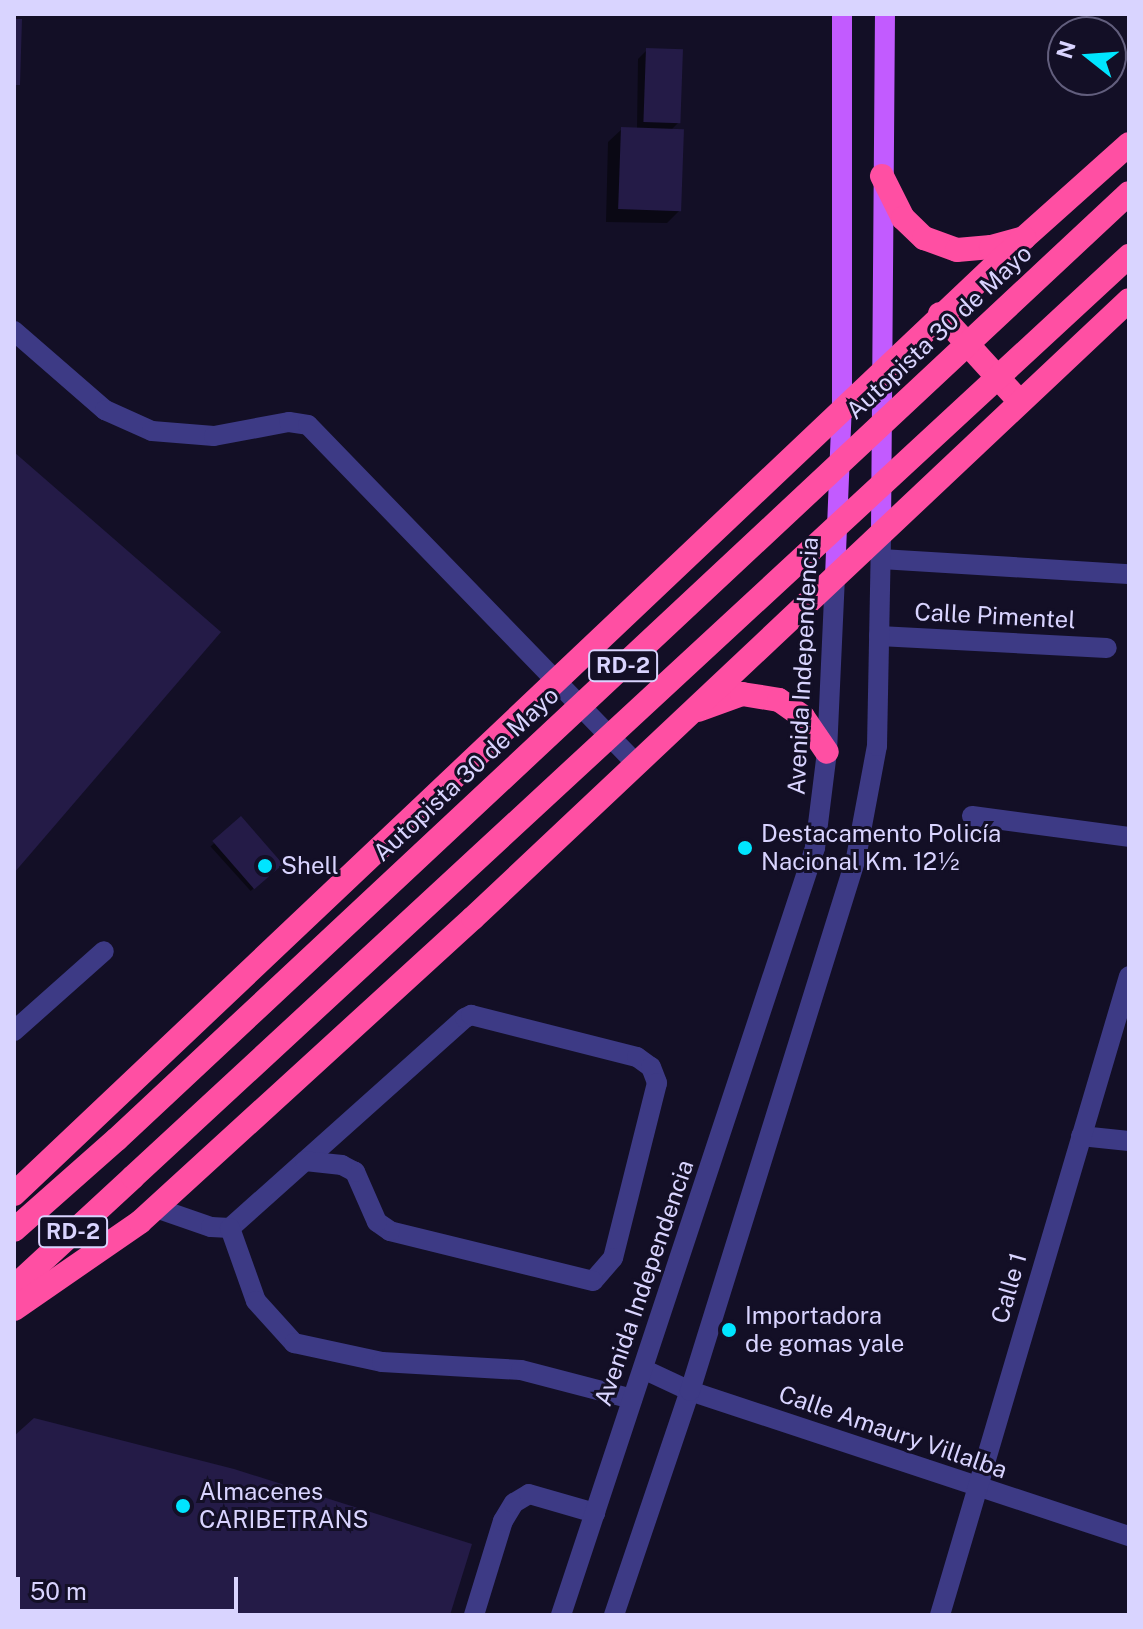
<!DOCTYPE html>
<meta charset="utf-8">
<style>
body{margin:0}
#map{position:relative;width:1143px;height:1629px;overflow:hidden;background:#130f26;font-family:"Public Sans",sans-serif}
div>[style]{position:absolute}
.shadow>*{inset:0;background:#0007;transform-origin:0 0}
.building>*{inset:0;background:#241b47;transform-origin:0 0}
.minor>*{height:20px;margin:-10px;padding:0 10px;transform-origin:10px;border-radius:10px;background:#3d3a85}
.major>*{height:20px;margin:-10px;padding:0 10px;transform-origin:10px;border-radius:10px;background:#c25bff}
.highway>*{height:24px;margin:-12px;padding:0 12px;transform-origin:12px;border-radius:12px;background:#ff4fa3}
.highway-bridge>*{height:24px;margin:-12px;padding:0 12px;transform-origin:12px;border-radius:12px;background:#ff4fa3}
.dots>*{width:22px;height:22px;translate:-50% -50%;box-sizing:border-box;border:4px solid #130f26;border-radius:50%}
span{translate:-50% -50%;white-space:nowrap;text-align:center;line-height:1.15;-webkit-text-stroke:6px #130f26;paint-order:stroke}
.shield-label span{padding:2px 6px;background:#130f26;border:2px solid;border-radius:6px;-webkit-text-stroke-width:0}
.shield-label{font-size:22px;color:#d9d4ff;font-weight:700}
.street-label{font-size:24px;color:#d9d4ff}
.poi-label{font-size:24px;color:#d9d4ff}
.left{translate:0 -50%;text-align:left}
.frame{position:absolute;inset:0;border:16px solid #d9d4ff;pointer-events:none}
.north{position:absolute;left:1047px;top:16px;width:80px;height:80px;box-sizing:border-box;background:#130f26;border:2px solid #625e7d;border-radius:50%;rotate:287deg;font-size:22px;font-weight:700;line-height:32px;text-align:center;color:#d9d4ff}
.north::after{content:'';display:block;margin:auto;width:28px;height:36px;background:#00e5ff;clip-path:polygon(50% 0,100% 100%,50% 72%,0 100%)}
.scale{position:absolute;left:16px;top:1577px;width:222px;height:36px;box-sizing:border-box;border:4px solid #d9d4ff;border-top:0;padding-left:10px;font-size:24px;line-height:28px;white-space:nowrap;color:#d9d4ff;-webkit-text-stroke:6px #130f26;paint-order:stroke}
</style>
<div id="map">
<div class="shadow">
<i style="clip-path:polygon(647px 50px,680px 121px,671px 130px,680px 210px,667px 223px,606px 222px,608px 142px,622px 129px,637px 129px,638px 59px)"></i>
<i style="left:241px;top:819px;width:60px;height:41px;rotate:48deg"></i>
</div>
<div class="building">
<i style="clip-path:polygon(14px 19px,22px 19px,20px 85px,14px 85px)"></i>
<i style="left:646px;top:48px;width:37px;height:74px;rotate:2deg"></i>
<i style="left:621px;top:127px;width:63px;height:82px;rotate:2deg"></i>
<i style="clip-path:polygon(14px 452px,221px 632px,14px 873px)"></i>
<i style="left:241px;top:816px;width:64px;height:38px;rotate:49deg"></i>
<i style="clip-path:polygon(34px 1418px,234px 1469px,472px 1544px,450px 1615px,14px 1615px,14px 1436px)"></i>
</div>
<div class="minor">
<i style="left:14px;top:331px;width:121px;rotate:41deg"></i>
<i style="left:105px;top:410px;width:51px;rotate:24.1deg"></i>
<i style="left:152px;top:431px;width:62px;rotate:4.6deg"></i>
<i style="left:214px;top:436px;width:76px;rotate:-10.6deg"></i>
<i style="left:289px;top:422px;width:19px;rotate:9deg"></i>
<i style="left:308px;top:425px;width:471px;rotate:45.9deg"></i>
<i style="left:881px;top:559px;width:248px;rotate:3.5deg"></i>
<i style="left:879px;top:636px;width:228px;rotate:3deg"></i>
<i style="left:972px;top:816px;width:158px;rotate:7.6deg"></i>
<i style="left:14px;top:1031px;width:120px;rotate:-41.6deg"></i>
<i style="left:1081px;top:1136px;width:48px;rotate:5.9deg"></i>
<i style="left:156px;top:1208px;width:58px;rotate:19.1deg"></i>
<i style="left:211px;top:1227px;width:19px;rotate:3deg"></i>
<i style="left:230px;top:1228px;width:315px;rotate:-41.8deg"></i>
<i style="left:465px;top:1018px;width:7px;rotate:-27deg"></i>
<i style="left:471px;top:1015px;width:171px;rotate:14.2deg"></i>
<i style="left:637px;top:1057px;width:17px;rotate:36deg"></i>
<i style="left:651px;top:1067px;width:17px;rotate:69deg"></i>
<i style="left:657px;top:1083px;width:180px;rotate:104.1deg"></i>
<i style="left:613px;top:1258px;width:30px;rotate:131deg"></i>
<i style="left:593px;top:1281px;width:209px;rotate:-166.2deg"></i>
<i style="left:390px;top:1231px;width:16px;rotate:-145deg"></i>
<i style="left:377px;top:1222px;width:55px;rotate:-113.7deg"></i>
<i style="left:355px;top:1172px;width:15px;rotate:-152deg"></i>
<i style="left:342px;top:1165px;width:37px;rotate:-174deg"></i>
<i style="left:230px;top:1228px;width:77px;rotate:70.4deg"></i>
<i style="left:256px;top:1301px;width:57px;rotate:47.9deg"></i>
<i style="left:294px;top:1343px;width:90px;rotate:12.2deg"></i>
<i style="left:382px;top:1362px;width:139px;rotate:3.3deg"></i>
<i style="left:521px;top:1370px;width:115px;rotate:14.6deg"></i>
<i style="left:643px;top:1369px;width:52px;rotate:25.1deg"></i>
<i style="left:690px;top:1391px;width:462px;rotate:18.3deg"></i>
<i style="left:474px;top:1615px;width:98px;rotate:-72.9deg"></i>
<i style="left:503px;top:1521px;width:21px;rotate:-59deg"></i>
<i style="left:514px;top:1503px;width:17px;rotate:-31deg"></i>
<i style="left:529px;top:1494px;width:69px;rotate:16.1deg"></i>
<i style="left:561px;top:1615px;width:808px;rotate:-71.68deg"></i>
<i style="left:815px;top:848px;width:97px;rotate:-82.9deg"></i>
<i style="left:827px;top:752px;width:175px;rotate:-87.4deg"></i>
<i style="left:614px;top:1615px;width:237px;rotate:-71.3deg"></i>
<i style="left:690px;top:1391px;width:558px;rotate:-72.7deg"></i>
<i style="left:856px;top:858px;width:114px;rotate:-79.4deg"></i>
<i style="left:877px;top:746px;width:214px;rotate:-88.9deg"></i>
<i style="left:940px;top:1615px;width:666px;rotate:-73.52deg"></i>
</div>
<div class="major">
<i style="left:881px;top:532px;width:518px;rotate:-89.56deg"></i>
<i style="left:835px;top:577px;width:171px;rotate:-87.7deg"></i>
<i style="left:842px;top:406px;width:392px;rotate:-90deg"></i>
</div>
<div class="highway">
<i style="left:882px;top:176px;width:47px;rotate:63.4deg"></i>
<i style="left:903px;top:218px;width:29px;rotate:44deg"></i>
<i style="left:924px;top:238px;width:35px;rotate:20deg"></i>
<i style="left:957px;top:250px;width:34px;rotate:-5deg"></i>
<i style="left:991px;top:247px;width:34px;rotate:-15deg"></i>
<i style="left:1024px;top:238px;width:141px;rotate:-41.8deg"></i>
<i style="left:940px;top:314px;width:119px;rotate:47.7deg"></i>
<i style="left:698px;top:710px;width:47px;rotate:-20deg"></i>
<i style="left:742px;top:694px;width:37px;rotate:9deg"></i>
<i style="left:779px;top:700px;width:29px;rotate:35deg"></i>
<i style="left:803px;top:717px;width:42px;rotate:55.6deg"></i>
<i style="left:14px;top:1194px;width:1391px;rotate:-43.43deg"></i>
<i style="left:14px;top:1230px;width:137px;rotate:-41.5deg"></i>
<i style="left:14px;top:1287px;width:162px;rotate:-42.7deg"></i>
<i style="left:14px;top:1309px;width:153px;rotate:-34.6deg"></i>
<i style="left:140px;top:1222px;width:451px;rotate:-42.4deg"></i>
<i style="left:473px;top:918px;width:901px;rotate:-43.29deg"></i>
</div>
<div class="highway-bridge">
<i style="left:117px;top:1139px;width:1385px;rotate:-43.07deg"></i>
<i style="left:133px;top:1177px;width:1357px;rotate:-42.76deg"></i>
</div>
<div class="dots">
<i style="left:745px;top:848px;background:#00e5ff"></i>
<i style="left:265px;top:866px;background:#00e5ff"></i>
<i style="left:729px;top:1330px;background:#00e5ff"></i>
<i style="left:183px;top:1506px;background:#00e5ff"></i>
</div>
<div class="shield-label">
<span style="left:623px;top:666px">RD-2</span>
<span style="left:73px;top:1232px">RD-2</span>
</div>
<div class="street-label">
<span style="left:939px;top:332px;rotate:-43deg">Autopista 30 de Mayo</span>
<span style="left:995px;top:616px;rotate:3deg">Calle Pimentel</span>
<span style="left:803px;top:666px;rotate:-87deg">Avenida Independencia</span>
<span style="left:466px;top:774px;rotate:-43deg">Autopista 30 de Mayo</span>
<span style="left:644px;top:1283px;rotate:-71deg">Avenida Independencia</span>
<span style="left:1009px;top:1288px;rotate:-74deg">Calle 1</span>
<span style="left:893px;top:1432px;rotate:19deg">Calle Amaury Villalba</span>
</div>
<div class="poi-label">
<span class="left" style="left:761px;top:848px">Destacamento Policía<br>Nacional Km. 12½</span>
<span class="left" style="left:281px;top:866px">Shell</span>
<span class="left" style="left:745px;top:1330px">Importadora<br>de gomas yale</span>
<span class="left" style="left:199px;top:1506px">Almacenes<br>CARIBETRANS</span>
</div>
<div class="frame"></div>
<div class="north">N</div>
<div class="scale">50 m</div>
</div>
